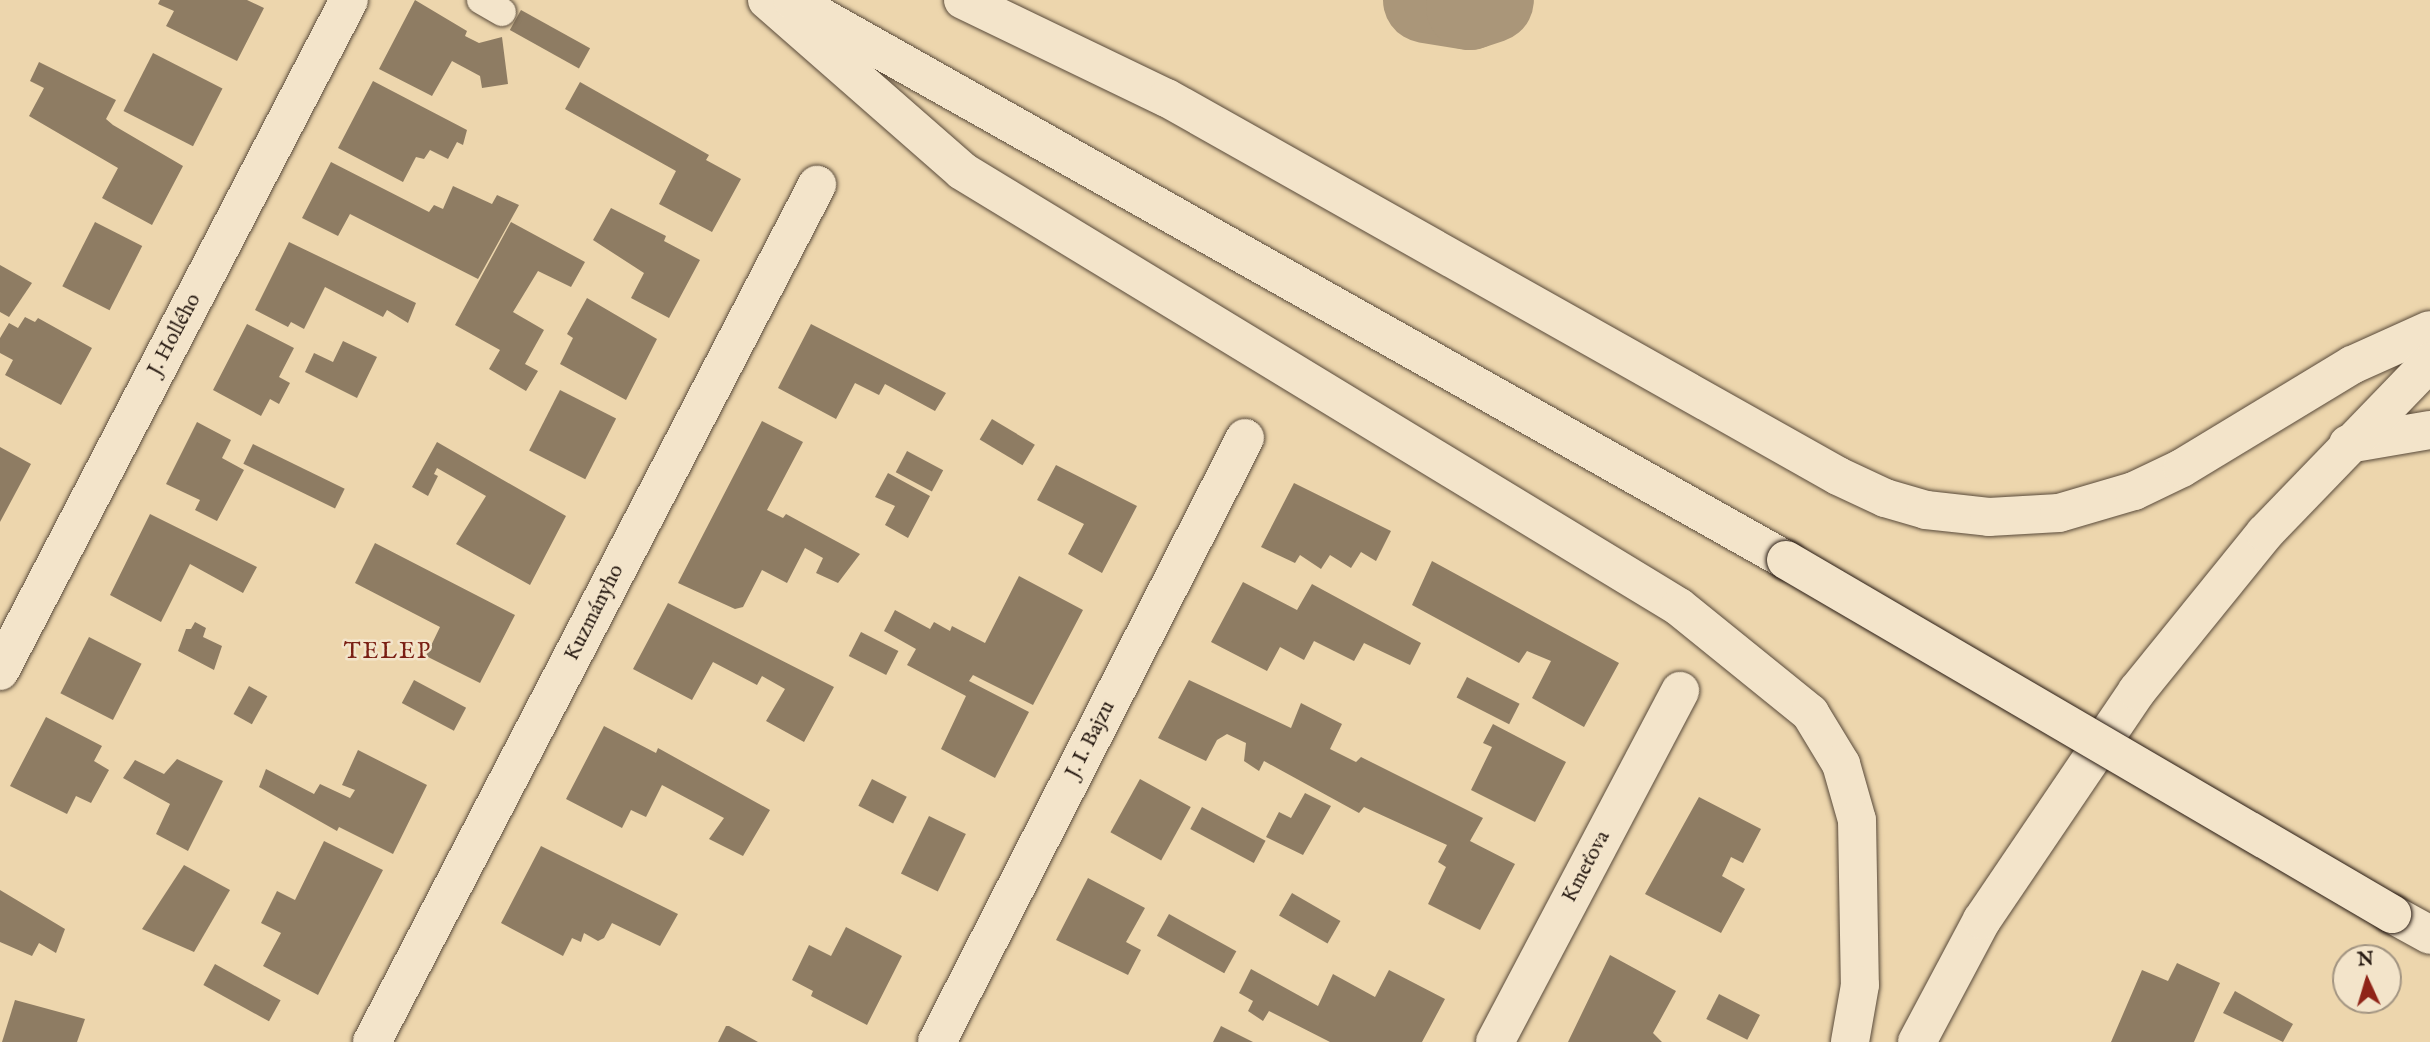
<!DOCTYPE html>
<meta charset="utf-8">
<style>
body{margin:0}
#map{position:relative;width:2430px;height:1042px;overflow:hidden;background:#edd6ad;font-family:"IM FELL English",serif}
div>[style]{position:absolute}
.river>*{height:86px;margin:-43px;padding:0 43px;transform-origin:43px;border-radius:43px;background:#aa9679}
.building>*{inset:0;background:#8e7c63;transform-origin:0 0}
.roads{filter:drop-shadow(0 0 2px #594a3a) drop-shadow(0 0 2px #594a3a)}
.lane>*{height:28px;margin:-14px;padding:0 14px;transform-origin:14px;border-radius:14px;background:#f3e4ca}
.street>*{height:38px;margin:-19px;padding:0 19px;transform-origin:19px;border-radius:19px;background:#f3e4ca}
.secondary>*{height:38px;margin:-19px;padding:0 19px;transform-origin:19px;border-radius:19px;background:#f3e4ca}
.bridges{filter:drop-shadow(0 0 2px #281b13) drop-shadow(0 0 2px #281b13)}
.secondary-bridge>*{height:38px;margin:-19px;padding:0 19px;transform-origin:19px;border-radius:19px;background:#f3e4ca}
span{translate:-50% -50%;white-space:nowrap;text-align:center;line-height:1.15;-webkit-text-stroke:5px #f3e4ca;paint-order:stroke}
.street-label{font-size:21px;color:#281b13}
.neighbourhood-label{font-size:23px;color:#7a1f14;letter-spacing:2px}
.north{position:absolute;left:2332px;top:944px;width:70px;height:70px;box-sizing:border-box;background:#f3e4ca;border:2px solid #a29481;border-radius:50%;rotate:356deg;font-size:19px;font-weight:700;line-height:28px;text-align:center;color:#281b13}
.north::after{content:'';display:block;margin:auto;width:24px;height:32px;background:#8f2418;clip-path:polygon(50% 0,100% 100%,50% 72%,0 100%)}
</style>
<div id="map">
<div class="river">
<i style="left:1426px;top:0;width:44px;rotate:9.2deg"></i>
<i style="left:1469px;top:7px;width:23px;rotate:-18deg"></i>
</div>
<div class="building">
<i style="clip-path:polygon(160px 0,247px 0,264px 8px,237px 61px,166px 26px,174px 11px,158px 4px)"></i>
<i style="clip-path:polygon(415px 0,467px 31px,465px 36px,479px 43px,502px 37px,508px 84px,482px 88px,480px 76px,452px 61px,432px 96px,379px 69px)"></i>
<i style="left:521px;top:10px;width:79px;height:23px;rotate:29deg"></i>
<i style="left:153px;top:53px;width:78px;height:65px;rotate:27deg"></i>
<i style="clip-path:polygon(39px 62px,116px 100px,106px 119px,113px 125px,183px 166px,152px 225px,102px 198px,118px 168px,29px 116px,44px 88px,30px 81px)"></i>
<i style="clip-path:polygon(373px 81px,467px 130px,463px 145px,457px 142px,448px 159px,430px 150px,424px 159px,416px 157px,403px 182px,338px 148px)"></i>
<i style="clip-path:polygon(580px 82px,709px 155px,706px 160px,741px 179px,712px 232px,659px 204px,676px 171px,565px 109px)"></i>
<i style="clip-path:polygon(331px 162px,429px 212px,434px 205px,443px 209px,453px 186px,492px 204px,497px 195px,519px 205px,478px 279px,350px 214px,338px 236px,302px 218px)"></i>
<i style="clip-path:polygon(611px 208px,666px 236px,664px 241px,700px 260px,669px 318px,631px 298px,644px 273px,593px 240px)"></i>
<i style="left:95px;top:222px;width:53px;height:72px;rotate:27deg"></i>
<i style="clip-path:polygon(511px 222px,585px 262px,571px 287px,538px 271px,513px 312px,544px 330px,525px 364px,538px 371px,526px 391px,489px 369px,500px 350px,455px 325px)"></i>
<i style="clip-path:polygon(289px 242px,416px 303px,408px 323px,387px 310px,383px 317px,325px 287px,304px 329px,291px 322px,288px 327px,255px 310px)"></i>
<i style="clip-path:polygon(0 265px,32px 283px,9px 317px,0 312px)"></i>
<i style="clip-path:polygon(587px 298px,657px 339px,626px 400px,560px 364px,573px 338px,567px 334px)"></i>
<i style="clip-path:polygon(25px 317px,35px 322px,38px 318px,92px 348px,61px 405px,5px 375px,13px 360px,0 353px,0 338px,9px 323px,18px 328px)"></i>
<i style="clip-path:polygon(247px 324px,294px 348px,279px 377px,290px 383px,279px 404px,270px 399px,261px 416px,213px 390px)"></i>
<i style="clip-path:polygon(811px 324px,946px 393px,935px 411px,885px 384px,879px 395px,855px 383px,836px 419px,778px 388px)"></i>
<i style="clip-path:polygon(343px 341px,377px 357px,357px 398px,305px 372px,314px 353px,333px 362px)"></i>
<i style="left:560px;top:390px;width:63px;height:68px;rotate:27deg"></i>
<i style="left:992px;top:419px;width:50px;height:24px;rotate:31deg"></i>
<i style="clip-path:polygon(762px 421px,803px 442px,767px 510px,783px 518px,786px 514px,860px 554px,838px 583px,816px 573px,823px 558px,805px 548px,787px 583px,762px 570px,743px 607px,735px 609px,678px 583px)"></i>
<i style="clip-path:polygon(197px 422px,231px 440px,222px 458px,244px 470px,217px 521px,195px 510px,200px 500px,166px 484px)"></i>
<i style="clip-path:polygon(437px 442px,566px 516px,530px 585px,456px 544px,486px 496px,437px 468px,434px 474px,438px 476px,428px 496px,412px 487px)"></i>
<i style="left:253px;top:444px;width:102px;height:22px;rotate:26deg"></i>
<i style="clip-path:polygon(0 447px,31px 464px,0 522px)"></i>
<i style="left:907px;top:451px;width:41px;height:24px;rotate:28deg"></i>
<i style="clip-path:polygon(1056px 465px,1137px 506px,1102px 573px,1068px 554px,1084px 524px,1037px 500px)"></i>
<i style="clip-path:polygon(888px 473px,930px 496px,908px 538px,885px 525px,895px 506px,875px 497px)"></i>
<i style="clip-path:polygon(1294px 483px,1391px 531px,1376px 561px,1361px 552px,1351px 568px,1330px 555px,1321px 569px,1300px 555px,1295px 563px,1261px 547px)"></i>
<i style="clip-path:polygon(150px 514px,257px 567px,243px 593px,190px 564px,161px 622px,110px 595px)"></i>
<i style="clip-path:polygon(375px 543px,515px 615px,480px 683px,426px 656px,440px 627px,355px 583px)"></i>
<i style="clip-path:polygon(1432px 561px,1619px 663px,1584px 727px,1532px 698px,1551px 661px,1527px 651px,1519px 663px,1412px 605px)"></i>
<i style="clip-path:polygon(1019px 576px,1083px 610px,1033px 705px,973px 675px,969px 681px,1029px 712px,995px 778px,941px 749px,966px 696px,907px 665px,916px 649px,884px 631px,895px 610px,930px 629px,934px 622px,950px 631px,952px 626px,985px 643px)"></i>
<i style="clip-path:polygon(1243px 582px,1297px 610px,1312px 584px,1421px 643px,1410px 665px,1364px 643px,1354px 661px,1314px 641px,1304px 660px,1280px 647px,1267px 671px,1211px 642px)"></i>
<i style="clip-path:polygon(668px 603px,834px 687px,804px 742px,766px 721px,785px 689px,762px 676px,757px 685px,713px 662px,692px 700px,633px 669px)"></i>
<i style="clip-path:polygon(195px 622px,206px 628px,203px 637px,222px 646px,214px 670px,178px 651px,186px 629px,191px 629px)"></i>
<i style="left:861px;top:632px;width:42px;height:27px;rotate:27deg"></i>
<i style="left:89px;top:637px;width:59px;height:63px;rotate:27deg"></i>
<i style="left:1467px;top:677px;width:59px;height:23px;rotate:27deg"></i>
<i style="left:414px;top:680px;width:59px;height:26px;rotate:28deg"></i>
<i style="clip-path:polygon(1189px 680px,1291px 728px,1301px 703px,1342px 724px,1330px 749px,1356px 762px,1361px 757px,1483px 818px,1470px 841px,1515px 864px,1480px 930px,1428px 904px,1446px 867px,1438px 862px,1447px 845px,1364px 807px,1359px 813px,1264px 761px,1259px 771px,1244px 761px,1246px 743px,1227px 734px,1217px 740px,1206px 761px,1158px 738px)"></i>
<i style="left:249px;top:686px;width:21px;height:32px;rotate:29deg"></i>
<i style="clip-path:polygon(46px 717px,102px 746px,94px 761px,109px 770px,91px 803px,76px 796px,67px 814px,10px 786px)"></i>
<i style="clip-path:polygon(1493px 724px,1566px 762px,1535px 822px,1471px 790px,1492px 747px,1483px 743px)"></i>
<i style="clip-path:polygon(604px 726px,656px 753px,658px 748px,770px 810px,743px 856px,709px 839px,724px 818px,662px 785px,646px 817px,631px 810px,622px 828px,566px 799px)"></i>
<i style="clip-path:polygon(358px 750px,427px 785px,393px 854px,339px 827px,337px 831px,259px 787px,266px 769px,314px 794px,320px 784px,350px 798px,355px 790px,342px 785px)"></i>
<i style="clip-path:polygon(177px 759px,223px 781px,188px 851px,156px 834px,170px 804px,123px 778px,135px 760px,164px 774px)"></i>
<i style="left:872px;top:779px;width:39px;height:30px;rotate:27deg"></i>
<i style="left:1140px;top:779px;width:58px;height:61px;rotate:29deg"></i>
<i style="clip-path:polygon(1305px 793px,1331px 806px,1303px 855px,1266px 837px,1279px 812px,1291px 818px)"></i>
<i style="clip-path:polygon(1699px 797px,1761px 829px,1743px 863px,1731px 857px,1722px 876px,1745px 889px,1721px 933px,1645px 894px)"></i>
<i style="left:1202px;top:807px;width:72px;height:25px;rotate:28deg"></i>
<i style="left:929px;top:816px;width:41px;height:64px;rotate:26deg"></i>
<i style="clip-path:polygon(324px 841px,383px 870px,318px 995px,263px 966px,281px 933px,261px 923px,277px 891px,295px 900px)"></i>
<i style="clip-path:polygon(541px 846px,678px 914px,660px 946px,612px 923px,604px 938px,598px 941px,584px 933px,581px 942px,572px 938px,563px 956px,501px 923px)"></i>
<i style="clip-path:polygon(184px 865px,230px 890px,194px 952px,142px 929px)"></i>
<i style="clip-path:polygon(1088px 878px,1145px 908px,1126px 942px,1141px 950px,1128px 975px,1056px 940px)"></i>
<i style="clip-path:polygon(0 890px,65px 929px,56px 953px,39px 943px,32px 956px,0 942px)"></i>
<i style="left:1292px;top:893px;width:56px;height:26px;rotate:30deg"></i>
<i style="left:1169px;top:914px;width:77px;height:25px;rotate:29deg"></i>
<i style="clip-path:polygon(846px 927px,902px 956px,867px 1025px,811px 996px,813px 991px,792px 980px,809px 945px,831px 956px)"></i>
<i style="clip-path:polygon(1610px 955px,1676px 991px,1653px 1033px,1662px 1042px,1568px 1042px)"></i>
<i style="clip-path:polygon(2177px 963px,2220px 983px,2194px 1042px,2111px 1042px,2142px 970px,2168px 981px)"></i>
<i style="left:215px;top:964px;width:75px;height:24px;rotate:29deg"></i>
<i style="clip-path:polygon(1251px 969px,1318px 1006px,1333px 974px,1375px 997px,1389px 970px,1445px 999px,1422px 1042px,1330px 1042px,1269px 1011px,1263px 1021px,1248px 1011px,1253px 1001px,1239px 993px)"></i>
<i style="clip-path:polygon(2235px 991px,2293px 1024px,2283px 1042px,2223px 1013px)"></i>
<i style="left:1719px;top:994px;width:46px;height:28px;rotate:27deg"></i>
<i style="clip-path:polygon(15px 1000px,85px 1019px,77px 1042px,2px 1042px)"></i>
<i style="clip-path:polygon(726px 1026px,729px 1026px,758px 1042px,718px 1042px)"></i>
<i style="clip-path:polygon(1221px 1026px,1253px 1042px,1213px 1042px)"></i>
</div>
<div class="roads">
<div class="lane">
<i style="left:481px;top:0;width:24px;rotate:30deg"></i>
</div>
<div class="street">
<i style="left:0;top:671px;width:756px;rotate:-62.52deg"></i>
<i style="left:372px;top:1042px;width:966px;rotate:-62.56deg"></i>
<i style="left:937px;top:1042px;width:678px;rotate:-62.98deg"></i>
<i style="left:1495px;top:1042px;width:397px;rotate:-62.2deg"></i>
</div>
<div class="secondary">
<i style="left:767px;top:0;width:259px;rotate:41.2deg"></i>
<i style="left:962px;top:171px;width:839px;rotate:31.3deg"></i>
<i style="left:1679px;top:607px;width:169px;rotate:39deg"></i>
<i style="left:1810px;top:713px;width:60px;rotate:58.7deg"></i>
<i style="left:1841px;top:764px;width:58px;rotate:74.1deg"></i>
<i style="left:1857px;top:820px;width:165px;rotate:89deg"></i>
<i style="left:1860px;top:985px;width:58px;rotate:100deg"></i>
<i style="left:963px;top:0;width:226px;rotate:25.7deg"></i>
<i style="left:1167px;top:98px;width:770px;rotate:29.39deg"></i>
<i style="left:1838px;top:476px;width:52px;rotate:25.1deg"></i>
<i style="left:1885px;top:498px;width:43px;rotate:16.3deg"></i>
<i style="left:1926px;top:510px;width:63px;rotate:6.3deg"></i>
<i style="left:1989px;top:517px;width:70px;rotate:-3.3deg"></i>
<i style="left:2059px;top:513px;width:78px;rotate:-16.3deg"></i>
<i style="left:2134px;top:491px;width:53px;rotate:-25.6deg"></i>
<i style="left:2182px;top:468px;width:199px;rotate:-31.2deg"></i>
<i style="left:2352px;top:365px;width:85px;rotate:-24.2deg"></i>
<i style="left:793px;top:1px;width:1140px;rotate:29.38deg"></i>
<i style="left:2348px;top:444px;width:83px;rotate:-9.7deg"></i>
<i style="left:2392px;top:914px;width:43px;rotate:28.9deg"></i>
<i style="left:1917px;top:1042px;width:138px;rotate:-62deg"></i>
<i style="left:1982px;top:920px;width:277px;rotate:-55.9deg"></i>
<i style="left:2137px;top:691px;width:203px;rotate:-51deg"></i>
<i style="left:2265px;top:533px;width:238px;rotate:-46deg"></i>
</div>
</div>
<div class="bridges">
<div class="secondary-bridge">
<i style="left:1786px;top:560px;width:702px;rotate:30.29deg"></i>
</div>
</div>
<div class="street-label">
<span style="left:175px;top:335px;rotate:-62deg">J. Hollého</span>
<span style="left:595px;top:613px;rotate:-63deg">Kuzmányho</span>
<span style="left:1091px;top:740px;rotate:-63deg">J. I. Bajzu</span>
<span style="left:1587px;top:867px;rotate:-62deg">Kmeťova</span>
</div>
<div class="neighbourhood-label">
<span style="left:388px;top:652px">TELEP</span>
</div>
<div class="north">N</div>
</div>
